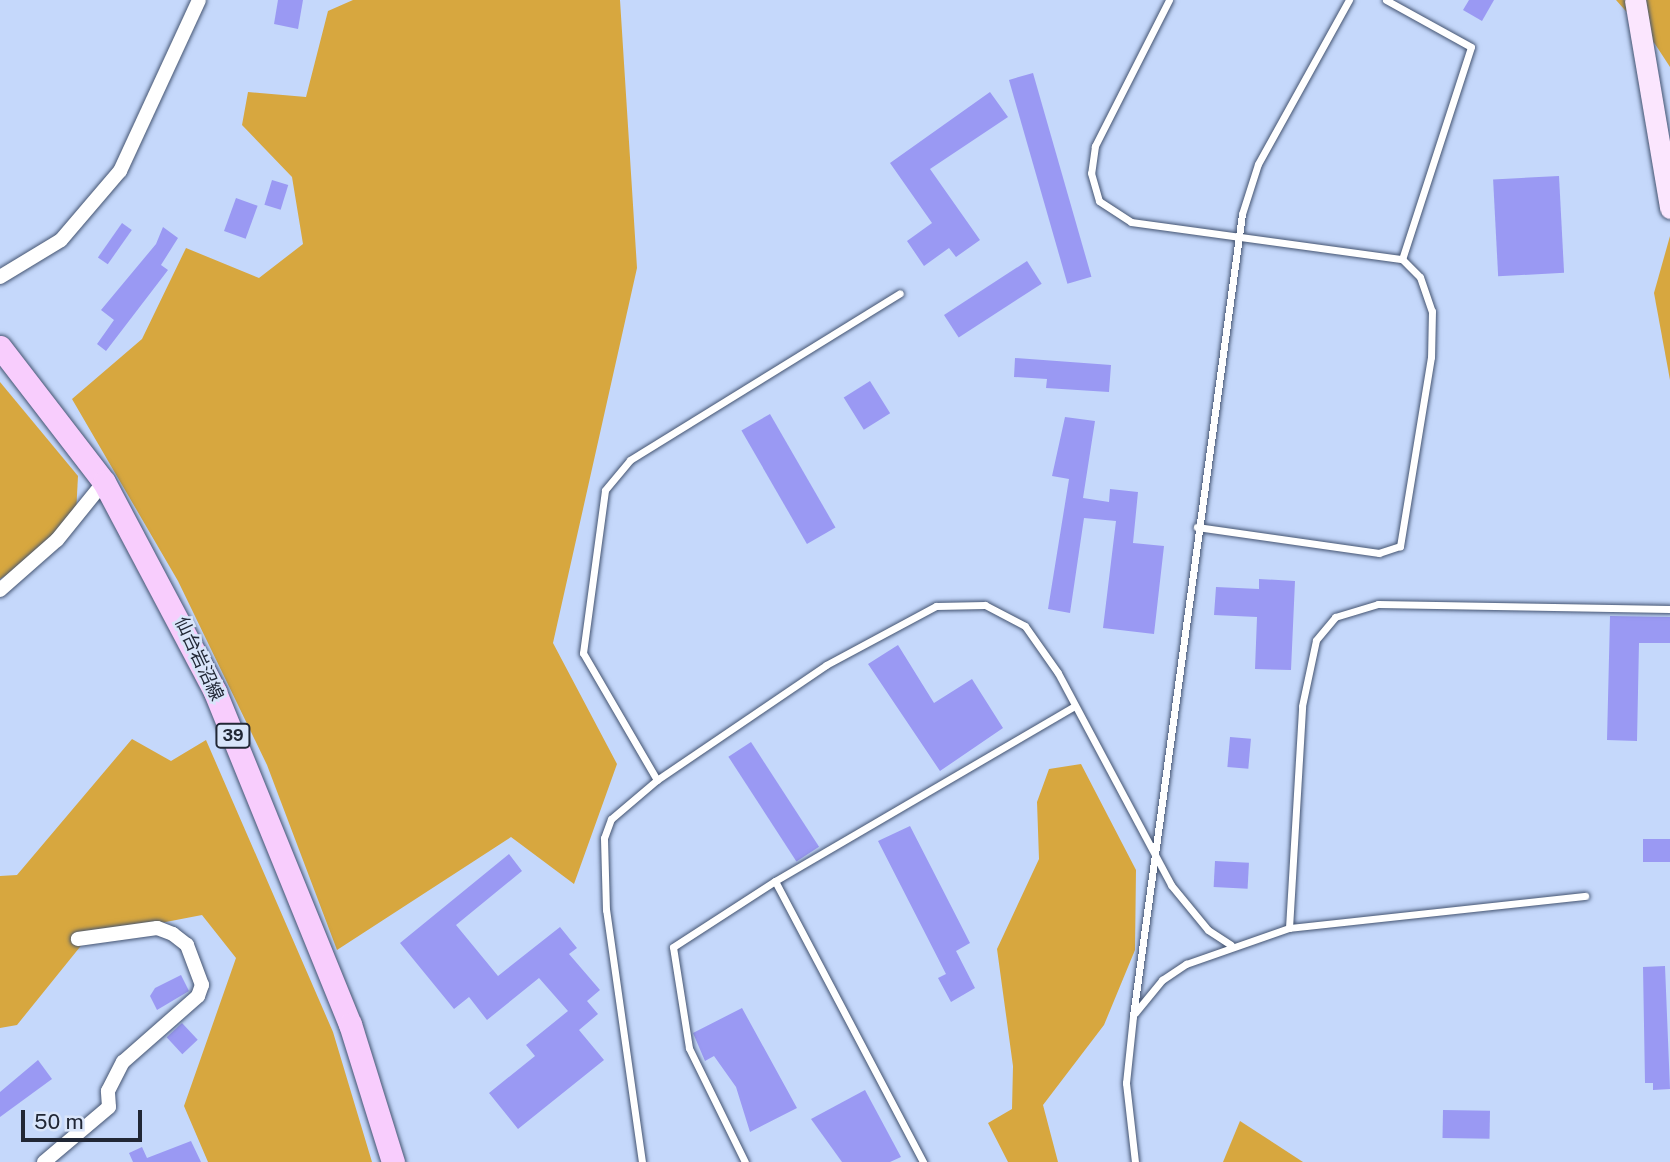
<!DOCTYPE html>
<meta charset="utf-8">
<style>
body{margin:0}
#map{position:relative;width:1670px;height:1162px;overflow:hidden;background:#c5d8fb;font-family:"Public Sans","Noto Sans JP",sans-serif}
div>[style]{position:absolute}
.green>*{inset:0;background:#d7a73f}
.building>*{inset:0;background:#9a99f3;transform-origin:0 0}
.roads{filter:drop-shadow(0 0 2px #445471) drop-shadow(0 0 2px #445471)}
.lane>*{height:7px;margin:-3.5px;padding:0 3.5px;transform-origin:3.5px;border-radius:3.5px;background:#fff}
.street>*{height:14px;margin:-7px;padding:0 7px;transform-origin:7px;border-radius:7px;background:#fff}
.secondary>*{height:21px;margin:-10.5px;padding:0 10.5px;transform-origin:10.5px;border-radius:10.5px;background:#fbe6fe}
.primary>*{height:23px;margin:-11.5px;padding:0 11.5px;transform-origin:11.5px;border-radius:11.5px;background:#f8cdfd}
span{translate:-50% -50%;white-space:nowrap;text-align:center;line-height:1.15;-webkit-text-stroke:5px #d9e5fa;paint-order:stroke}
.shield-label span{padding:2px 5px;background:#d9e5fa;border:2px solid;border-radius:5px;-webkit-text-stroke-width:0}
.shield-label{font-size:16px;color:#212735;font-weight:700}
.street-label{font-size:18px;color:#212735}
.scale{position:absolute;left:21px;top:1110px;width:121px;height:32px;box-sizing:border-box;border:4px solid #212735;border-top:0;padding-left:9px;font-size:21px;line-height:24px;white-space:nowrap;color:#212735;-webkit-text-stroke:5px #d9e5fa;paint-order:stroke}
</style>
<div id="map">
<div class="green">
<i style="clip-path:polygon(353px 0,620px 0,637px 268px,553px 643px,617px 764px,574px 884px,511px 837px,337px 950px,267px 765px,178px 581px,72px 399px,142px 339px,186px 248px,259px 278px,303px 244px,292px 177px,242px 125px,248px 92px,306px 97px,328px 11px)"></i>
<i style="clip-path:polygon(1616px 0,1670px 0,1670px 67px,1655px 44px)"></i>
<i style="clip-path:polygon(1670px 236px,1670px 380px,1654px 293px)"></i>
<i style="clip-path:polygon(0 382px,78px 476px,76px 514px,35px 558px,0 579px)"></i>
<i style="clip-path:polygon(132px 739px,171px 761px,206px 740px,333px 1032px,372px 1162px,208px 1162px,184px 1106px,236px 958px,202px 915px,88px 937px,17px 1025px,0 1028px,0 876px,17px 875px)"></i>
<i style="clip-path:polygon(1081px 764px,1136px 870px,1135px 950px,1104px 1025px,1043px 1105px,1058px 1162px,1008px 1162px,988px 1123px,1012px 1109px,1013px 1066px,997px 949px,1039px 859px,1037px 802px,1049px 769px)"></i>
<i style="clip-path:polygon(1240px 1121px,1303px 1162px,1223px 1162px)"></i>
</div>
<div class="building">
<i style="clip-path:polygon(278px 0,303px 0,298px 29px,274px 24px)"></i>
<i style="clip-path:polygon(1469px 0,1494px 0,1482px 21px,1463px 10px)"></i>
<i style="left:1033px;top:73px;width:212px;height:25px;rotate:74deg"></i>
<i style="clip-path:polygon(990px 92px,1008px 117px,930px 169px,980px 240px,956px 257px,949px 248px,924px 266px,907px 241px,932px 223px,890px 163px)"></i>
<i style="left:1559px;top:176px;width:97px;height:66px;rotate:87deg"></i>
<i style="left:272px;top:180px;width:17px;height:26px;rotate:17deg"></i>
<i style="left:236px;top:198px;width:23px;height:35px;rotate:20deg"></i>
<i style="left:122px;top:223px;width:12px;height:42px;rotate:35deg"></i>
<i style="clip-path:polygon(163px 227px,178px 238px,161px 265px,168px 270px,106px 351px,97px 344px,114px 320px,101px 310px,156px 244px)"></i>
<i style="left:1027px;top:261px;width:27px;height:99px;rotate:57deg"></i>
<i style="clip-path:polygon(1015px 358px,1111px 365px,1109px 392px,1046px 388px,1047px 379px,1014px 377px)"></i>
<i style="left:870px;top:381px;width:38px;height:31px;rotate:58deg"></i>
<i style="left:770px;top:414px;width:131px;height:33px;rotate:60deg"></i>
<i style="clip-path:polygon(1065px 417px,1095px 421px,1083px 498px,1109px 502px,1110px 489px,1138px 492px,1133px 543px,1164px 546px,1154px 634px,1103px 628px,1116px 521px,1084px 518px,1070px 613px,1048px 609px,1069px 479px,1052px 476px)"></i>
<i style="clip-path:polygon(1259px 579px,1295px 581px,1291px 670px,1255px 669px,1257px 617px,1214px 615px,1216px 587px,1259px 589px)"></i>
<i style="clip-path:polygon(1610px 616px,1670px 617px,1670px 643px,1639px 643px,1637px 741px,1607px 740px)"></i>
<i style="clip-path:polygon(898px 645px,934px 703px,972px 679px,1003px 728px,940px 771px,868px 664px)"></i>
<i style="left:1230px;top:737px;width:21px;height:30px;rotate:5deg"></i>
<i style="left:751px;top:742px;width:125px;height:27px;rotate:57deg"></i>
<i style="clip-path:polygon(910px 826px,970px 943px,956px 951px,975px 988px,951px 1002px,938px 978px,946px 974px,878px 841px)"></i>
<i style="left:1670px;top:839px;width:23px;height:27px;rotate:90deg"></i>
<i style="clip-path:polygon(509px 854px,522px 871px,456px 925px,498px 976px,560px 927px,577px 948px,569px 954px,600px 990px,587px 1001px,598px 1014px,579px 1030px,604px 1060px,518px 1129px,489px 1093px,535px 1056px,526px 1045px,568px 1011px,539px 978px,487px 1020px,469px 997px,454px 1009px,400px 943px)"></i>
<i style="left:1215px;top:861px;width:34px;height:26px;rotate:3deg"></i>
<i style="clip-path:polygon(1665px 966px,1670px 1089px,1653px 1090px,1653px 1083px,1645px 1083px,1643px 967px)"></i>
<i style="clip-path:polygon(181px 975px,189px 991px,157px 1010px,150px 996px,155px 988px)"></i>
<i style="clip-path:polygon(742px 1008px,797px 1108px,750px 1132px,736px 1087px,714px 1056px,705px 1061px,693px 1033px)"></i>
<i style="left:182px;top:1023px;width:23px;height:21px;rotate:47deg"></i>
<i style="clip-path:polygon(38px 1060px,52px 1079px,0 1117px,0 1092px)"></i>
<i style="clip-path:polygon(865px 1090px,901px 1157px,890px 1162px,842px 1162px,811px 1119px)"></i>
<i style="left:1443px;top:1110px;width:47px;height:28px;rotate:1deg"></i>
<i style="clip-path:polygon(191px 1141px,201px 1162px,133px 1162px,129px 1153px,142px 1147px,147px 1158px)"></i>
</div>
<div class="roads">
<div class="lane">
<i style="left:1169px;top:0;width:164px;rotate:116.9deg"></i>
<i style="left:1095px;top:146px;width:27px;rotate:98deg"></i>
<i style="left:1091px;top:173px;width:29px;rotate:74deg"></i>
<i style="left:1099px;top:201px;width:38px;rotate:33deg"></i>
<i style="left:1131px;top:222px;width:274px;rotate:7.8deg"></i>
<i style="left:1402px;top:259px;width:25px;rotate:45deg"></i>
<i style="left:1420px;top:277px;width:36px;rotate:71deg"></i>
<i style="left:1432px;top:311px;width:46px;rotate:91.2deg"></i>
<i style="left:1431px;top:357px;width:192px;rotate:99.3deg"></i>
<i style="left:1400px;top:546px;width:22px;rotate:162deg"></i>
<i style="left:1379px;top:553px;width:184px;rotate:-171.9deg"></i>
<i style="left:1386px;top:0;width:97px;rotate:28.9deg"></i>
<i style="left:1471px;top:47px;width:223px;rotate:108deg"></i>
<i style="left:657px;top:780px;width:147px;rotate:-120.2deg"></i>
<i style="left:583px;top:653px;width:164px;rotate:-82.3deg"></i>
<i style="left:605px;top:490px;width:39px;rotate:-50deg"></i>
<i style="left:630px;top:460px;width:317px;rotate:-31.7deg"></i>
<i style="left:775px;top:881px;width:346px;rotate:-30.3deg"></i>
<i style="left:1289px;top:928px;width:222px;rotate:-86.6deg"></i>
<i style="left:1302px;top:706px;width:67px;rotate:-78deg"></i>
<i style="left:1316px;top:640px;width:30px;rotate:-50deg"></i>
<i style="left:1335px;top:617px;width:45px;rotate:-16.8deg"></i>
<i style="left:1378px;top:604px;width:292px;rotate:1deg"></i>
<i style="left:1135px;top:1013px;width:43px;rotate:-50.7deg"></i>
<i style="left:1162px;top:980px;width:29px;rotate:-34deg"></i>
<i style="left:1186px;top:964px;width:109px;rotate:-19.3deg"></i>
<i style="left:1289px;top:928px;width:298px;rotate:-6.2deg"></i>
<i style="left:642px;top:1162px;width:255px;rotate:-98.1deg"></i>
<i style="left:606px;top:910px;width:72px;rotate:-91.6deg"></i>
<i style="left:604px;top:838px;width:20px;rotate:-70deg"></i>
<i style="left:611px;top:819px;width:60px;rotate:-40.3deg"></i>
<i style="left:657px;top:780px;width:204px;rotate:-34.2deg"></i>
<i style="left:826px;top:665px;width:125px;rotate:-28.2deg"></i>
<i style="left:936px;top:606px;width:49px;rotate:-1.2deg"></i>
<i style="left:985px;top:605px;width:45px;rotate:27.7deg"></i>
<i style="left:1025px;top:626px;width:57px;rotate:54.9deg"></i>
<i style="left:1058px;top:673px;width:240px;rotate:61.9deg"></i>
<i style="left:1171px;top:885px;width:58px;rotate:50.6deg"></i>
<i style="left:1208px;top:930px;width:27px;rotate:33deg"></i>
<i style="left:745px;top:1162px;width:127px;rotate:-116.2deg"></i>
<i style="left:689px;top:1048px;width:102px;rotate:-99deg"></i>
<i style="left:673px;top:947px;width:121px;rotate:-32.9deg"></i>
<i style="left:775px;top:881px;width:318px;rotate:62.2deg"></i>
<i style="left:1135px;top:1162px;width:80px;rotate:-96.5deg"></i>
<i style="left:1126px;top:1083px;width:67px;rotate:-84deg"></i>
<i style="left:1133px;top:1016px;width:809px;rotate:-82.26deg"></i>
<i style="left:1242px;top:214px;width:52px;rotate:-72.3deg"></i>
<i style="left:1258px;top:164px;width:188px;rotate:-61deg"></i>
</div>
<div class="street">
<i style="left:0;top:277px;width:71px;rotate:-31.2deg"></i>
<i style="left:61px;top:240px;width:91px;rotate:-49.5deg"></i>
<i style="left:120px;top:171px;width:188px;rotate:-65.2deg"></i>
<i style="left:0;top:590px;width:76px;rotate:-41.3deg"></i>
<i style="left:57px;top:540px;width:75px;rotate:-51deg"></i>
<i style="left:44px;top:1162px;width:85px;rotate:-40.2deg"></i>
<i style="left:109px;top:1107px;width:16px;rotate:-94deg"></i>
<i style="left:108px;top:1091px;width:33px;rotate:-63deg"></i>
<i style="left:123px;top:1062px;width:100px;rotate:-41.3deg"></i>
<i style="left:198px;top:996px;width:12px;rotate:-70deg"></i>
<i style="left:202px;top:985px;width:43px;rotate:-110.6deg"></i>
<i style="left:187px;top:945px;width:18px;rotate:-142deg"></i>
<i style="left:173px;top:934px;width:17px;rotate:-159deg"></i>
<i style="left:157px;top:928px;width:80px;rotate:172.1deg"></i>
</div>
<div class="secondary">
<i style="left:1635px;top:0;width:211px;rotate:80.4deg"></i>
</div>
<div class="primary">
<i style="left:0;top:347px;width:170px;rotate:52.4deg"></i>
<i style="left:104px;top:482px;width:238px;rotate:62.1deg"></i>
<i style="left:215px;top:692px;width:358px;rotate:67.9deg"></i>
<i style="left:350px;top:1024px;width:145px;rotate:72.7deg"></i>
</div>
</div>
<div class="shield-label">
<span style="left:233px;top:736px">39</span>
</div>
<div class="street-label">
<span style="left:199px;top:659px;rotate:65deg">仙台岩沼線</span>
</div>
<div class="scale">50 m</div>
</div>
